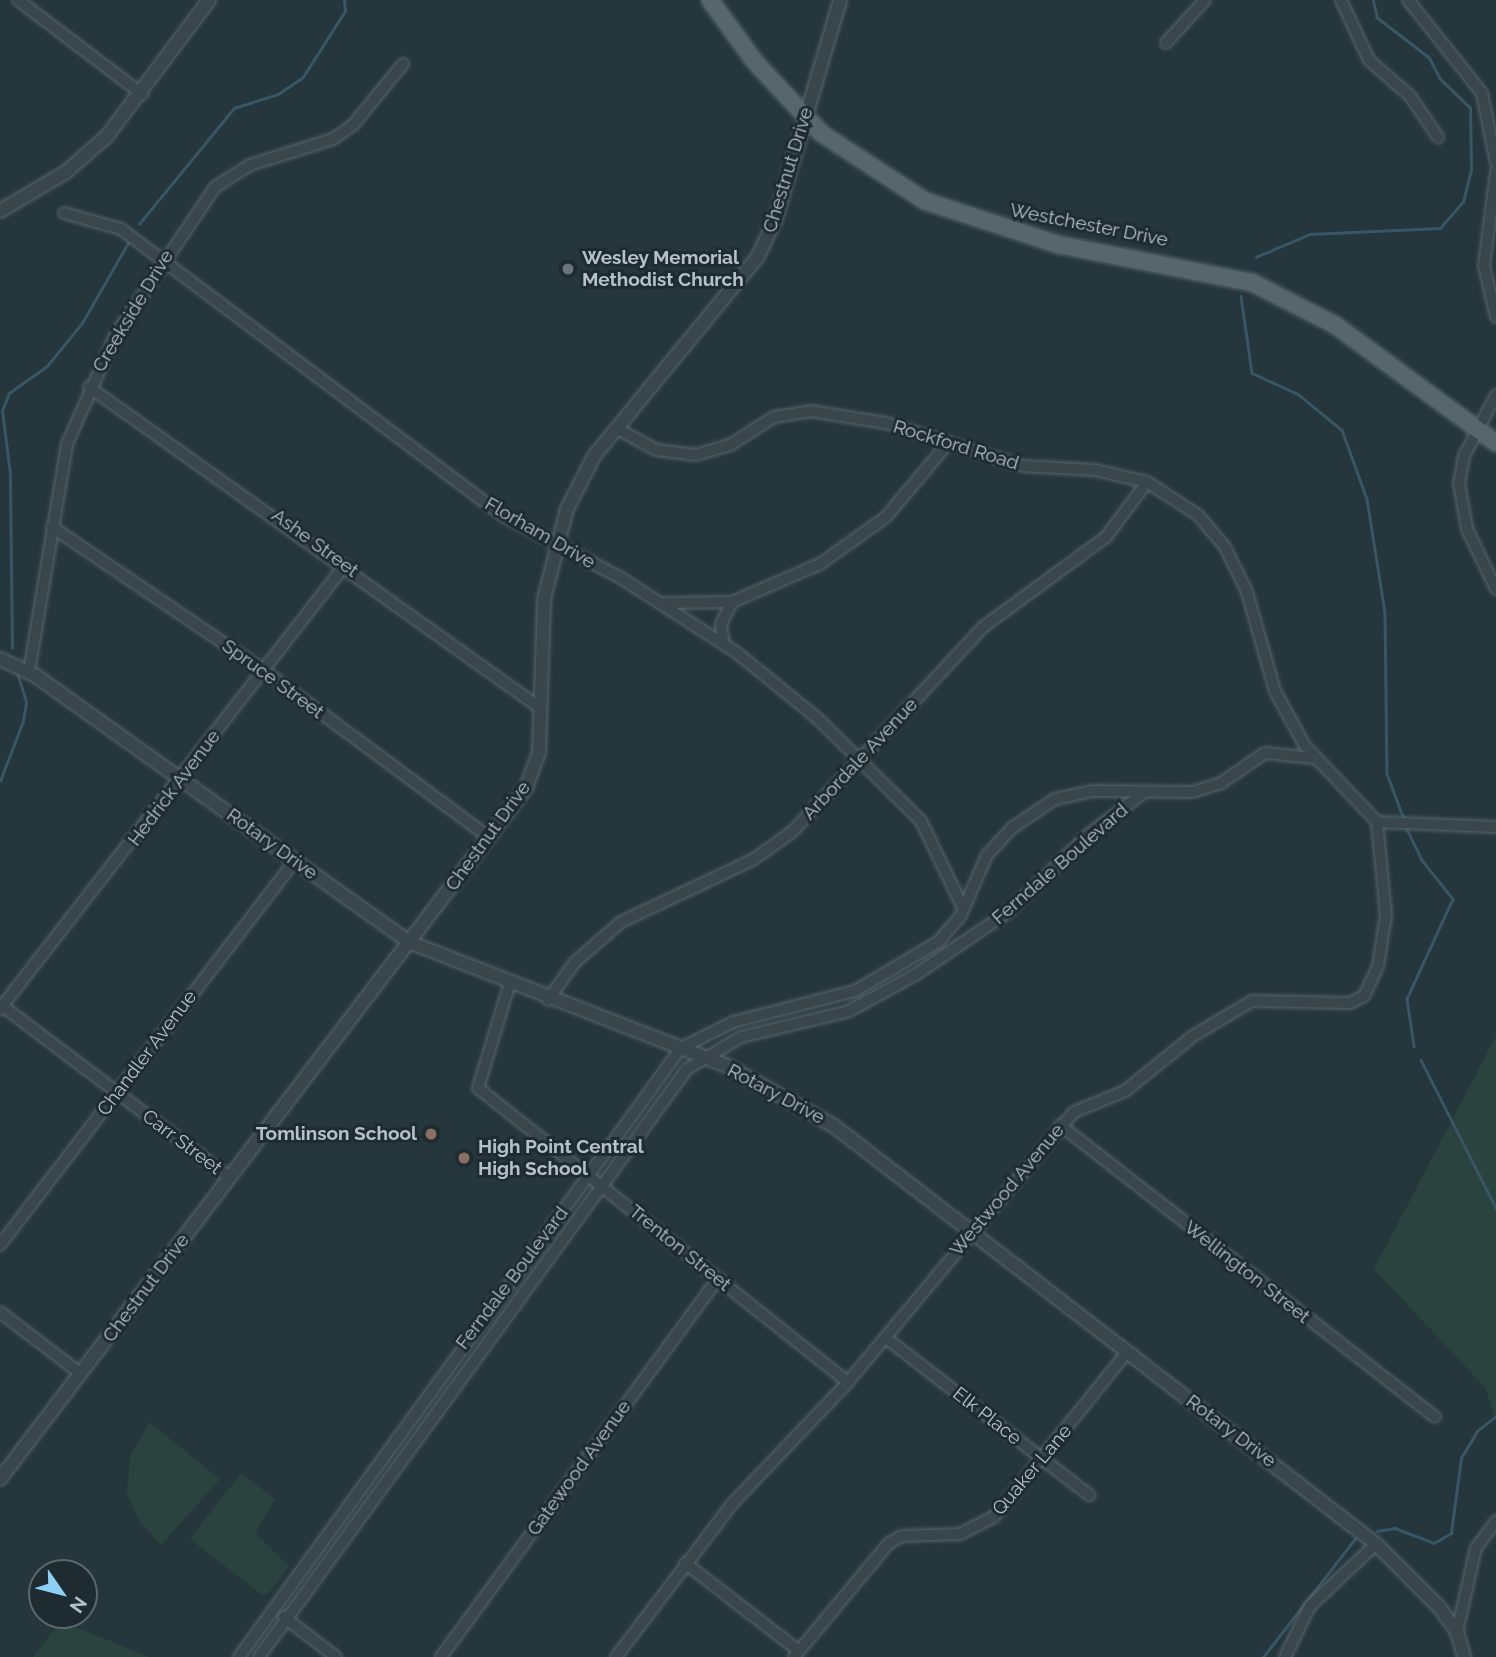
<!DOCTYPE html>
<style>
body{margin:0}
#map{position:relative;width:1496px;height:1657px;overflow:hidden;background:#25363d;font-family:Raleway,sans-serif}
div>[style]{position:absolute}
.green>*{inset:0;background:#2b433e}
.stream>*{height:2.5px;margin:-1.25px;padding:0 1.25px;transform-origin:1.25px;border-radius:1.25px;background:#395664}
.roads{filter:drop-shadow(0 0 2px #57646b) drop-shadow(0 0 2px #57646b)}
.minor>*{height:10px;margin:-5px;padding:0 5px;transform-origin:5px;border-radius:5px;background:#39474d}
.tertiary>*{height:12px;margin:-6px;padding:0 6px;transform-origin:6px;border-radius:6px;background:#39474d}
.primary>*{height:16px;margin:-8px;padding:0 8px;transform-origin:8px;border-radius:8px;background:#57666d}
.dots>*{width:19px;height:19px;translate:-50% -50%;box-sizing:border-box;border:4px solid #1e2c32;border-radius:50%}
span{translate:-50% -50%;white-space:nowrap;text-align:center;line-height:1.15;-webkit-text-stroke:6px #1e2c32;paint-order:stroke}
.street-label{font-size:19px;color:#b5c1c8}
.poi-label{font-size:19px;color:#b5c1c8;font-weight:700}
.left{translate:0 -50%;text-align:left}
.right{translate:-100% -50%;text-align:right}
.north{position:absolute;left:28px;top:1559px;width:70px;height:70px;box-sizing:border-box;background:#1e2c32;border:2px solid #5a686e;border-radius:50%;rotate:125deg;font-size:19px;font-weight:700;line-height:28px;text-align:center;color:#b5c1c8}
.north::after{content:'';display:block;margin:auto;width:24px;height:32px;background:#8ed0f4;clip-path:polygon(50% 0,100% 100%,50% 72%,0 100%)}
</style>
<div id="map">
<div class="green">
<i style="clip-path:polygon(1496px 1036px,1496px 1420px,1485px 1387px,1374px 1269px)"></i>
<i style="clip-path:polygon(149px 1422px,220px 1479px,161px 1545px,139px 1521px,127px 1493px,130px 1457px)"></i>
<i style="clip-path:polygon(241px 1473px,275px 1499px,255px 1533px,289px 1566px,269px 1593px,261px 1594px,190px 1539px)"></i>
<i style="clip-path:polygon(61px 1621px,149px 1657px,33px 1657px)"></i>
</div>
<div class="stream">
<i style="left:139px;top:224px;width:150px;rotate:-50.7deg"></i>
<i style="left:234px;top:108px;width:46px;rotate:-17.7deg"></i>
<i style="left:278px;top:94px;width:30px;rotate:-34deg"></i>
<i style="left:303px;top:77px;width:78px;rotate:-57.5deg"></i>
<i style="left:345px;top:11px;width:11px;rotate:-95deg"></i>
<i style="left:1256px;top:257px;width:59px;rotate:-23.1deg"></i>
<i style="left:1310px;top:234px;width:130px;rotate:-2.6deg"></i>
<i style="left:1440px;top:228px;width:35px;rotate:-49deg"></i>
<i style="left:1463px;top:202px;width:33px;rotate:-76deg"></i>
<i style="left:1471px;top:170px;width:62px;rotate:-90.9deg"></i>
<i style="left:1470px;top:108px;width:42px;rotate:-136deg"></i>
<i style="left:1440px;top:79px;width:24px;rotate:-118deg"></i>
<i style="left:1429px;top:58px;width:66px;rotate:-142.4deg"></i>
<i style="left:1377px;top:18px;width:18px;rotate:-103deg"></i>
<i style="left:1241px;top:296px;width:78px;rotate:81.9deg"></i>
<i style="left:1252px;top:373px;width:51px;rotate:24.5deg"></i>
<i style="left:1298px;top:394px;width:57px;rotate:39.3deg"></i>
<i style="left:1342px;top:430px;width:73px;rotate:70.1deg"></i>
<i style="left:1367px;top:499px;width:115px;rotate:81deg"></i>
<i style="left:1385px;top:613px;width:161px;rotate:89.3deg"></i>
<i style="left:1387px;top:774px;width:48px;rotate:69.3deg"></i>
<i style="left:12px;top:648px;width:174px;rotate:-90.7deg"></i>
<i style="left:10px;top:474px;width:64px;rotate:-97.2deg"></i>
<i style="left:2px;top:411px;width:19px;rotate:-69deg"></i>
<i style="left:9px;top:393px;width:47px;rotate:-35.4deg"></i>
<i style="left:47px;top:366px;width:55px;rotate:-50.9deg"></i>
<i style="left:82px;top:323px;width:92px;rotate:-60.1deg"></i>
<i style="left:0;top:781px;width:64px;rotate:-69deg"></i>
<i style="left:23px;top:721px;width:19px;rotate:-81deg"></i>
<i style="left:26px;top:702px;width:30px;rotate:-107deg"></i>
<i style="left:1405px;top:825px;width:39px;rotate:64deg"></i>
<i style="left:1422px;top:860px;width:50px;rotate:51.5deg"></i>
<i style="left:1453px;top:899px;width:110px;rotate:114.7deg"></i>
<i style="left:1407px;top:999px;width:48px;rotate:81.5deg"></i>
<i style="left:1421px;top:1060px;width:166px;rotate:63.1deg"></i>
<i style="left:1377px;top:1531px;width:18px;rotate:-9deg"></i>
<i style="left:1395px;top:1528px;width:42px;rotate:21deg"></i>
<i style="left:1434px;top:1543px;width:20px;rotate:-30deg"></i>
<i style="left:1451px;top:1533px;width:76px;rotate:-82.4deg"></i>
<i style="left:1461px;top:1458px;width:31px;rotate:-59deg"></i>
<i style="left:1477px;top:1431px;width:24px;rotate:-38deg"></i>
<i style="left:1263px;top:1657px;width:150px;rotate:-52.1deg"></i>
</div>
<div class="roads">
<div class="minor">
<i style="left:18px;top:0;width:156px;rotate:37.2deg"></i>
<i style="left:1341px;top:0;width:66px;rotate:65deg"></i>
<i style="left:1369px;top:60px;width:55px;rotate:41.3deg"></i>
<i style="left:1410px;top:96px;width:50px;rotate:55.7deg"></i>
<i style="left:1408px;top:0;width:119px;rotate:51.5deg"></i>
<i style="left:1482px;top:93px;width:71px;rotate:78.7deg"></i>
<i style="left:1166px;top:43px;width:58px;rotate:-47.8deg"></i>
<i style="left:1496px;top:172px;width:95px;rotate:97.3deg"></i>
<i style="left:1484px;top:266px;width:52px;rotate:76.8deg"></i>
<i style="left:64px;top:213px;width:59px;rotate:15.7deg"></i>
<i style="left:121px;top:229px;width:476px;rotate:36.9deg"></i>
<i style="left:502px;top:515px;width:135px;rotate:27.9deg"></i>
<i style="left:621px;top:578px;width:137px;rotate:32.8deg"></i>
<i style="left:736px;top:652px;width:104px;rotate:39.2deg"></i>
<i style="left:817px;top:718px;width:146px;rotate:44.7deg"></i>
<i style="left:921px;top:821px;width:97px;rotate:64.2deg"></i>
<i style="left:89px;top:387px;width:549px;rotate:35.43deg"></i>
<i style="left:1496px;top:395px;width:69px;rotate:117.7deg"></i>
<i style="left:1464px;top:456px;width:27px;rotate:100deg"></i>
<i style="left:1459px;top:483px;width:47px;rotate:80.1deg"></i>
<i style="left:1467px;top:529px;width:67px;rotate:64.2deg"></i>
<i style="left:616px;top:428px;width:46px;rotate:28.8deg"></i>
<i style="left:656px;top:450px;width:39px;rotate:7deg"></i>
<i style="left:695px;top:455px;width:36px;rotate:-16deg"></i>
<i style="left:730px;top:445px;width:52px;rotate:-32.5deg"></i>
<i style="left:774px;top:417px;width:36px;rotate:-9deg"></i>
<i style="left:810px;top:411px;width:77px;rotate:9deg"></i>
<i style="left:886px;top:423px;width:143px;rotate:17.5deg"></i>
<i style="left:1022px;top:466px;width:73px;rotate:3.1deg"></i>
<i style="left:1095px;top:470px;width:53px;rotate:13deg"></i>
<i style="left:1147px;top:482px;width:61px;rotate:32.9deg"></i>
<i style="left:1198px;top:515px;width:42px;rotate:49.8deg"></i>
<i style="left:1225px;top:547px;width:50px;rotate:63.9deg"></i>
<i style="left:1247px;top:592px;width:103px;rotate:74.2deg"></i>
<i style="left:1275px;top:691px;width:63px;rotate:61.4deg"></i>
<i style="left:1305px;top:746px;width:105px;rotate:46.5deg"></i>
<i style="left:1377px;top:822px;width:119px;rotate:2.4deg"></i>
<i style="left:52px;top:527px;width:255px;rotate:34.1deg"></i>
<i style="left:263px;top:670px;width:282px;rotate:36.5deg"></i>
<i style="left:664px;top:603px;width:68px;rotate:-0.8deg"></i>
<i style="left:732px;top:602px;width:96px;rotate:-23.4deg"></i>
<i style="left:820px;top:564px;width:81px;rotate:-35.5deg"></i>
<i style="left:886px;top:517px;width:98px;rotate:-50deg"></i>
<i style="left:724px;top:644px;width:20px;rotate:-99deg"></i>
<i style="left:721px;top:624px;width:25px;rotate:-63deg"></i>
<i style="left:29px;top:672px;width:231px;rotate:-80.5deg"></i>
<i style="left:67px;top:444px;width:120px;rotate:-66deg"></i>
<i style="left:116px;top:334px;width:177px;rotate:-56deg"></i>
<i style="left:215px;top:187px;width:41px;rotate:-32.2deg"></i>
<i style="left:250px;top:165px;width:87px;rotate:-17.4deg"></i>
<i style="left:333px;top:139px;width:24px;rotate:-35deg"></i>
<i style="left:353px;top:125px;width:79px;rotate:-50.7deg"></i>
<i style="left:509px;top:986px;width:107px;rotate:106.9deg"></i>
<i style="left:478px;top:1088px;width:473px;rotate:38.5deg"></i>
<i style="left:548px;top:1000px;width:47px;rotate:-54.6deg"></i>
<i style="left:575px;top:962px;width:61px;rotate:-41deg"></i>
<i style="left:621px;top:922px;width:147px;rotate:-25.3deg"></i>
<i style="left:754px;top:859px;width:47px;rotate:-35.4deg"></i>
<i style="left:792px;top:832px;width:280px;rotate:-47deg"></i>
<i style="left:983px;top:627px;width:152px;rotate:-36.2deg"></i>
<i style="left:1106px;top:537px;width:69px;rotate:-53.3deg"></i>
<i style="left:0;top:1004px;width:288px;rotate:37.1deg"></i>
<i style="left:0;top:1009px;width:562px;rotate:-52.15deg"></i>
<i style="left:1060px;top:1125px;width:475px;rotate:37.9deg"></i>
<i style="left:0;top:1245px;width:484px;rotate:-52.5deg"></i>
<i style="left:0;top:1312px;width:102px;rotate:37.4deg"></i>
<i style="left:886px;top:1338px;width:257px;rotate:37.7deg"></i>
<i style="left:685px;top:1563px;width:144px;rotate:37.7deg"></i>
<i style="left:284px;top:1617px;width:66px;rotate:37.6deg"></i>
<i style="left:1457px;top:1632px;width:86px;rotate:-77.3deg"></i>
<i style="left:1476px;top:1548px;width:34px;rotate:-53deg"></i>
<i style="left:239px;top:1657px;width:752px;rotate:-54.03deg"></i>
<i style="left:681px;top:1048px;width:58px;rotate:-26.6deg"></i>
<i style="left:733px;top:1022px;width:126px;rotate:-14.3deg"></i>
<i style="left:855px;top:991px;width:96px;rotate:-30.6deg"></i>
<i style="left:938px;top:942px;width:33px;rotate:-49deg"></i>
<i style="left:960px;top:917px;width:68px;rotate:-66.5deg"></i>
<i style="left:987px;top:855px;width:37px;rotate:-47deg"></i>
<i style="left:1012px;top:828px;width:52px;rotate:-34deg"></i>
<i style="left:1055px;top:799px;width:39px;rotate:-12deg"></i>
<i style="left:1093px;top:791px;width:99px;rotate:0.6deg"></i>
<i style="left:1192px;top:792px;width:30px;rotate:-17deg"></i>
<i style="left:1221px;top:783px;width:53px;rotate:-34.3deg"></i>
<i style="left:1265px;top:753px;width:49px;rotate:5.8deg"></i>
<i style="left:259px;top:1657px;width:727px;rotate:-53.95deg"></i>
<i style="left:687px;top:1069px;width:63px;rotate:-30.7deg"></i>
<i style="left:741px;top:1037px;width:111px;rotate:-13.5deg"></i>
<i style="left:849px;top:1011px;width:75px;rotate:-28.6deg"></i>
<i style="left:915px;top:975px;width:111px;rotate:-34deg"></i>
<i style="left:1007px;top:913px;width:114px;rotate:-43.9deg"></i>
<i style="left:1089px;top:834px;width:68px;rotate:-37.2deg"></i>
<i style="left:441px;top:1657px;width:469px;rotate:-53.8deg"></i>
<i style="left:616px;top:1657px;width:192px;rotate:-52.8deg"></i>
<i style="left:732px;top:1504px;width:168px;rotate:-46.4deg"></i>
<i style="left:848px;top:1382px;width:352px;rotate:-50.1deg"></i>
<i style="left:1074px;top:1112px;width:55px;rotate:-22.4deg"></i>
<i style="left:1125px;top:1091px;width:87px;rotate:-39deg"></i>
<i style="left:1193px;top:1036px;width:69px;rotate:-30.7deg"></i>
<i style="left:1252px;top:1001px;width:98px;rotate:1.2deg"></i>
<i style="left:1350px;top:1003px;width:16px;rotate:-27deg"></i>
<i style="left:1364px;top:996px;width:33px;rotate:-65deg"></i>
<i style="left:1378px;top:966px;width:52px;rotate:-81.1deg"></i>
<i style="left:1386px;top:915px;width:93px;rotate:-95.5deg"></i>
<i style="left:794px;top:1657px;width:148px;rotate:-50.2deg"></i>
<i style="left:889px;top:1543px;width:15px;rotate:-28deg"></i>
<i style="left:902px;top:1536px;width:58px;rotate:-2deg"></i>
<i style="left:960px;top:1534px;width:38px;rotate:-27deg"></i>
<i style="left:994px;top:1517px;width:212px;rotate:-51.1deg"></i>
<i style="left:1285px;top:1657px;width:57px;rotate:-63.9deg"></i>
<i style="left:1310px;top:1606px;width:91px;rotate:-43.2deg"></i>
</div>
<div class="tertiary">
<i style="left:0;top:211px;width:77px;rotate:-30.6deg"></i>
<i style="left:66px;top:172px;width:55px;rotate:-41.3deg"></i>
<i style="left:107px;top:136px;width:170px;rotate:-53.1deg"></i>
<i style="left:0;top:659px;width:40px;rotate:25deg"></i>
<i style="left:36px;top:676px;width:458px;rotate:35.5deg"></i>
<i style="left:409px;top:942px;width:344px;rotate:21.3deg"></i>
<i style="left:729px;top:1067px;width:120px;rotate:29.3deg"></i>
<i style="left:834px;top:1126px;width:684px;rotate:37.64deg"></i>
<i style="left:1376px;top:1544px;width:89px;rotate:45deg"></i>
<i style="left:1439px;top:1607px;width:31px;rotate:54deg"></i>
<i style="left:1457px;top:1632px;width:26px;rotate:74deg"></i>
<i style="left:0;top:1479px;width:868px;rotate:-52.72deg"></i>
<i style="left:526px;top:788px;width:38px;rotate:-70deg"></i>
<i style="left:539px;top:752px;width:153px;rotate:-88.1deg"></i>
<i style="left:544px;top:599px;width:93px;rotate:-75.7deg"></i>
<i style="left:567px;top:509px;width:59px;rotate:-63deg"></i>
<i style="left:594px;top:456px;width:259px;rotate:-50.6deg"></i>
<i style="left:758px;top:256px;width:42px;rotate:-64.7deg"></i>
<i style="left:776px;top:218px;width:227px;rotate:-73.6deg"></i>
</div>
<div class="primary">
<i style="left:710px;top:0;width:77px;rotate:54deg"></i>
<i style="left:755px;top:62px;width:97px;rotate:47.1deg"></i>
<i style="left:821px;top:133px;width:124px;rotate:33.2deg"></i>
<i style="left:925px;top:201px;width:142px;rotate:18.1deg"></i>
<i style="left:1060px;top:245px;width:197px;rotate:11.1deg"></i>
<i style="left:1253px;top:283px;width:92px;rotate:27.1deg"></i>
<i style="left:1335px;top:325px;width:200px;rotate:36.2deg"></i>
</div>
</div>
<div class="dots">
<i style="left:568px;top:269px;background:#6b7280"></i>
<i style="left:431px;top:1134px;background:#8d6e63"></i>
<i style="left:464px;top:1158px;background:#8d6e63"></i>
</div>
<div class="street-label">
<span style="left:788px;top:170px;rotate:-73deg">Chestnut Drive</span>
<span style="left:1089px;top:225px;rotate:11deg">Westchester Drive</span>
<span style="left:133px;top:311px;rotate:-59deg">Creekside Drive</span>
<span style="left:956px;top:445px;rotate:17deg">Rockford Road</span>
<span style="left:540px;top:533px;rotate:30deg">Florham Drive</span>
<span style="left:315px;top:543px;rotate:36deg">Ashe Street</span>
<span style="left:273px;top:679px;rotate:36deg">Spruce Street</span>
<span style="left:860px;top:759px;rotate:-47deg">Arbordale Avenue</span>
<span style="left:174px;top:788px;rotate:-53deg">Hedrick Avenue</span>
<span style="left:488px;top:836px;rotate:-54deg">Chestnut Drive</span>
<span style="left:272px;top:844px;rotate:36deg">Rotary Drive</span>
<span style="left:1060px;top:864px;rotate:-41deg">Ferndale Boulevard</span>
<span style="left:147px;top:1053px;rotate:-53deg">Chandler Avenue</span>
<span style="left:776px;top:1094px;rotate:28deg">Rotary Drive</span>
<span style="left:182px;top:1142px;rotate:37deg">Carr Street</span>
<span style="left:1007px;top:1190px;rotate:-50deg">Westwood Avenue</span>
<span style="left:680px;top:1248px;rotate:39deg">Trenton Street</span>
<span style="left:1247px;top:1272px;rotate:38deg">Wellington Street</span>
<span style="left:512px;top:1278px;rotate:-53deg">Ferndale Boulevard</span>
<span style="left:146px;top:1288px;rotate:-53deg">Chestnut Drive</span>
<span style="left:987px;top:1416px;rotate:38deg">Elk Place</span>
<span style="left:1231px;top:1431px;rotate:37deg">Rotary Drive</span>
<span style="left:579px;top:1468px;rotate:-54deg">Gatewood Avenue</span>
<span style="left:1032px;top:1470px;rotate:-50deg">Quaker Lane</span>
</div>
<div class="poi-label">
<span class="left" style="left:582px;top:269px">Wesley Memorial<br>Methodist Church</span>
<span class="right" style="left:417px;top:1134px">Tomlinson School</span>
<span class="left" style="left:478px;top:1158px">High Point Central<br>High School</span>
</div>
<div class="north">N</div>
</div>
